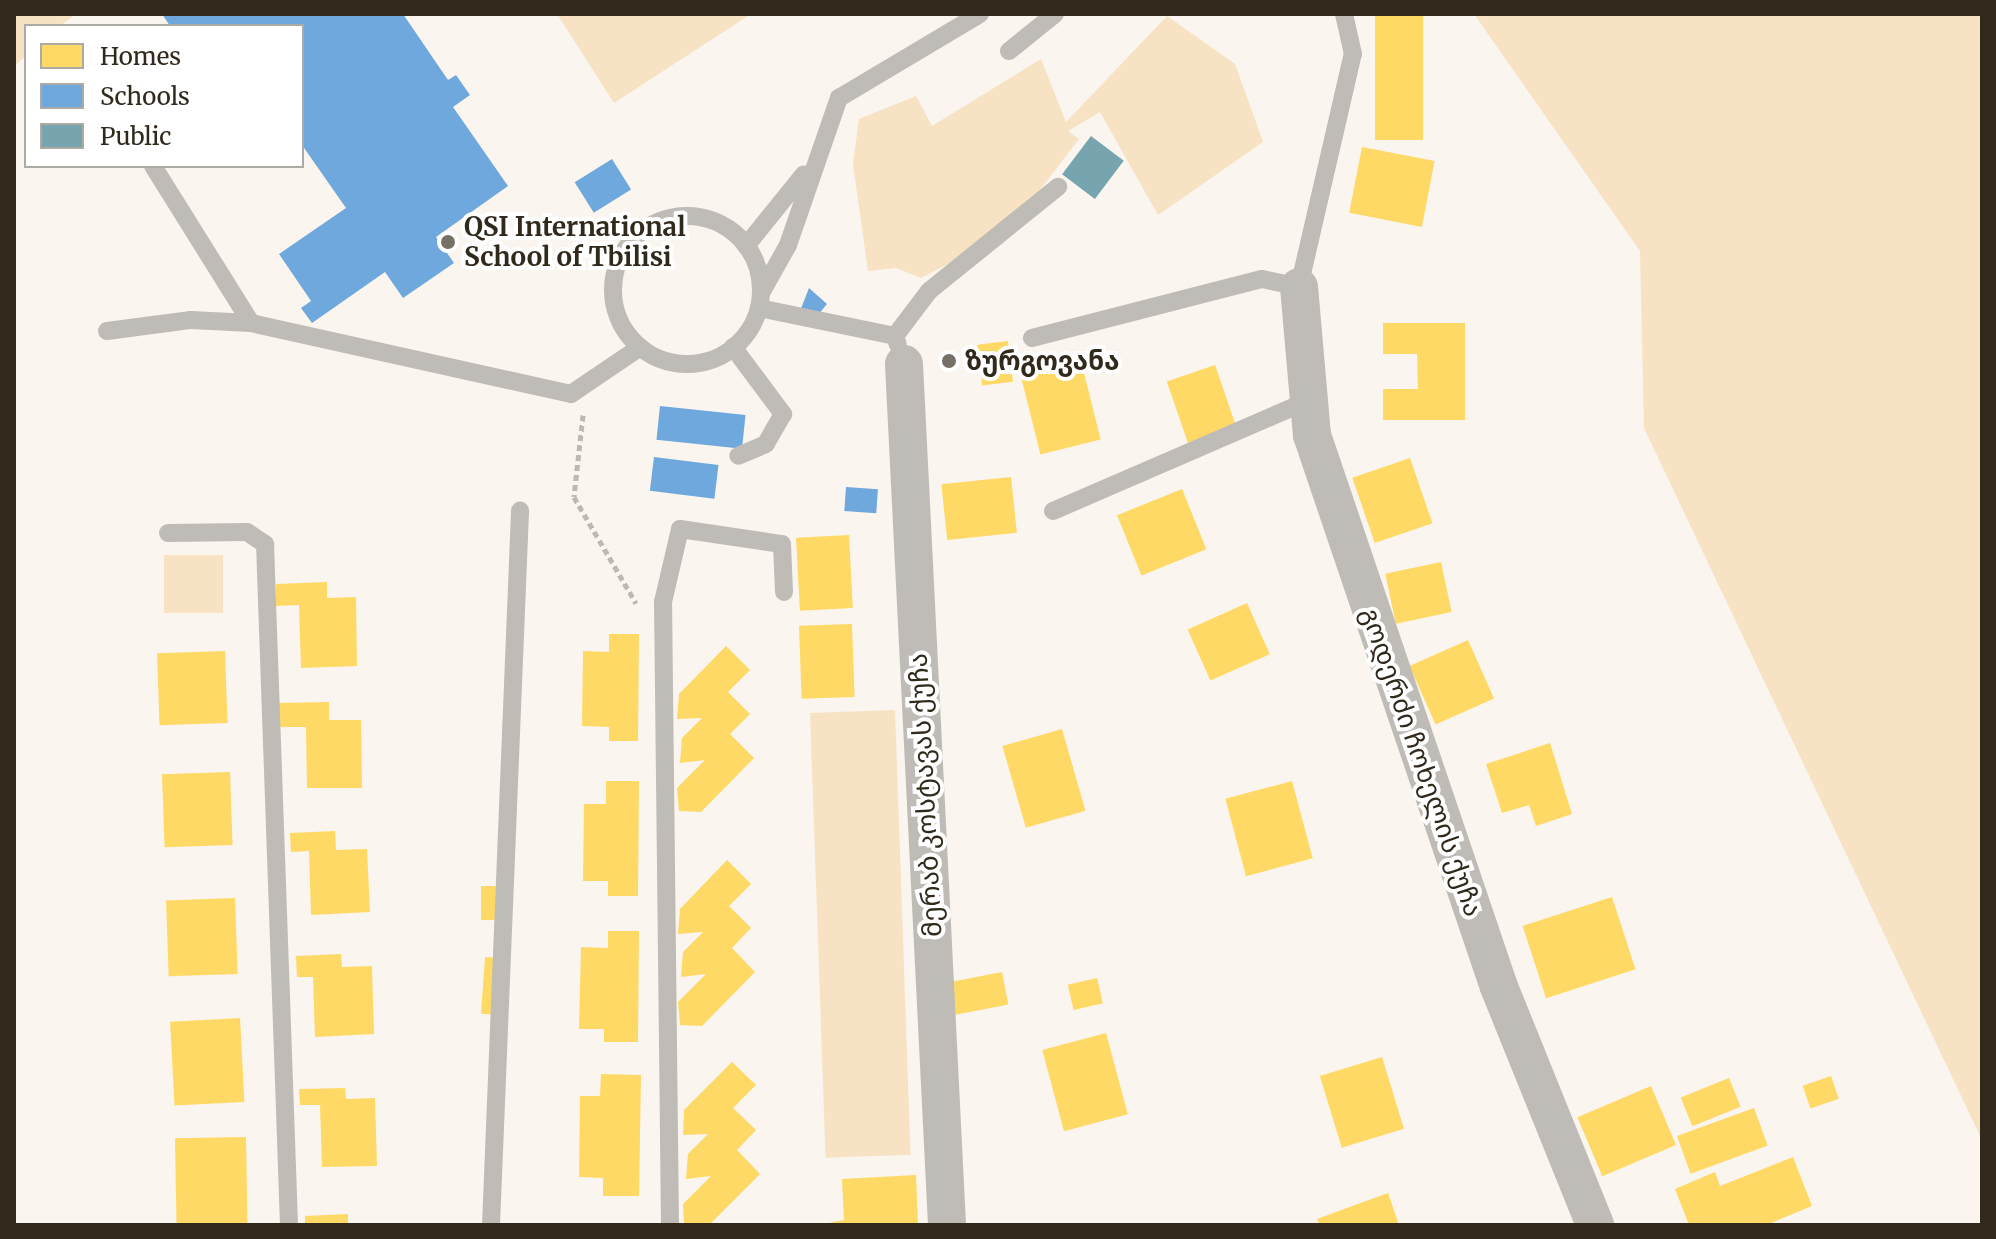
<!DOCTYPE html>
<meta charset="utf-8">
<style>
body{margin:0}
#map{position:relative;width:1996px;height:1239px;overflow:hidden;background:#faf5ee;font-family:Merriweather,"Noto Sans Georgian",serif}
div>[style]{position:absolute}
.green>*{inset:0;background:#f7e2c3;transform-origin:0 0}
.homes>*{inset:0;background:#ffd966;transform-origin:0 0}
.schools>*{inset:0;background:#6fa8dc;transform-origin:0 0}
.public>*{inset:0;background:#76a5af;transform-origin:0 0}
.path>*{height:5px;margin-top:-2.5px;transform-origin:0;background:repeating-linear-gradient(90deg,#bcb9b3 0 6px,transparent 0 10px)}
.lane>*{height:18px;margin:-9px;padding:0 9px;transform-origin:9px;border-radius:9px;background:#bfbcb7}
.lane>.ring{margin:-9px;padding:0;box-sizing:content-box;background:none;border:18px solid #bfbcb7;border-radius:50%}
.street>*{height:38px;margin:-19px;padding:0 19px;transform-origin:19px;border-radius:19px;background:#bfbcb7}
.dots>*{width:22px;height:22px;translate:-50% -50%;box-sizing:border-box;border:4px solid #fff;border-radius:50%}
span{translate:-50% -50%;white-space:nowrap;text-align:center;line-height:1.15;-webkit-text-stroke:8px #fff;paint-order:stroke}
.poi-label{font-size:26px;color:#31291c;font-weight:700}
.left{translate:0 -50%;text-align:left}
.street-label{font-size:26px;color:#31291c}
.frame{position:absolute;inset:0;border:16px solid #31291c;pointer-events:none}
.legend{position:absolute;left:24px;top:24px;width:280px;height:144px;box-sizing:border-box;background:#fff;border:2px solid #ada9a4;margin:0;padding:10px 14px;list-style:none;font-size:24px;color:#31291c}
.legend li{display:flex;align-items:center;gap:16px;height:40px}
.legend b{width:40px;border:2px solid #ada9a4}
</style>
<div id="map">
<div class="green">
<i style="clip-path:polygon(14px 14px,76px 14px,60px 26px,26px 26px,26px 56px,14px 66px)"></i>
<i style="clip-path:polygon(557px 14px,751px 14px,614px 103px)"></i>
<i style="clip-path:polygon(1474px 14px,1982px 14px,1982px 1140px,1644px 428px,1640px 251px)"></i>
<i style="clip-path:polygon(1167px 16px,1235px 64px,1263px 142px,1158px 215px,1100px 112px,1068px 131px,1079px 139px,1033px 199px,969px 253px,921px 278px,896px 268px,868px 271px,853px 164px,859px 119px,916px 96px,932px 126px,1041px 59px,1066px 122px)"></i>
<i style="left:164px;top:555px;width:59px;height:58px"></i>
<i style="left:895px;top:710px;width:445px;height:85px;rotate:88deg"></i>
</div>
<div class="homes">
<i style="left:1375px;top:14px;width:48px;height:126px"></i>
<i style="left:1362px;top:147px;width:74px;height:67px;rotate:11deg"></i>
<i style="clip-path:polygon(1383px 323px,1465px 323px,1465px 420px,1383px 420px,1383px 389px,1418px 389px,1417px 354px,1383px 354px)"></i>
<i style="left:1008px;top:341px;width:41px;height:31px;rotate:83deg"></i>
<i style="left:1081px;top:361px;width:81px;height:62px;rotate:76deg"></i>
<i style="left:1215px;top:365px;width:69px;height:51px;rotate:71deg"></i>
<i style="left:1410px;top:458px;width:69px;height:61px;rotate:71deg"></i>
<i style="left:1011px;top:477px;width:56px;height:70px;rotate:84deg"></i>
<i style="left:1182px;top:489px;width:65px;height:70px;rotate:68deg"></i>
<i style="left:849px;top:535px;width:73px;height:53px;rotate:87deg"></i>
<i style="left:1441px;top:562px;width:51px;height:57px;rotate:78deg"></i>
<i style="clip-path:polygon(327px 582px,327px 598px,356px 597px,357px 666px,301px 668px,299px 605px,276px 606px,276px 584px)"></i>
<i style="left:1247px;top:603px;width:56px;height:65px;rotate:66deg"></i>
<i style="left:852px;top:624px;width:73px;height:53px;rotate:88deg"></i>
<i style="clip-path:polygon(609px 634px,639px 634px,638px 741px,609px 741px,609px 727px,582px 726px,583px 651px,609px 652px)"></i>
<i style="left:1468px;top:640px;width:64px;height:64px;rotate:66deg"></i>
<i style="clip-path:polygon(726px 646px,750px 670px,728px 692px,750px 714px,730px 734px,754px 758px,701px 812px,679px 811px,677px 788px,705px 760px,680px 763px,682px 738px,702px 718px,677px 719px,679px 694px)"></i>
<i style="left:225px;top:651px;width:72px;height:68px;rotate:88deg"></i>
<i style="clip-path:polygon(329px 702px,329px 720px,361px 720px,362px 788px,307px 788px,306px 727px,279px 727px,279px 703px)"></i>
<i style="left:1062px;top:729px;width:85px;height:62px;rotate:74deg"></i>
<i style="clip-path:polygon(1550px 743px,1572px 814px,1536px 826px,1529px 805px,1502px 813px,1486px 764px)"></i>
<i style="left:230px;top:772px;width:73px;height:68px;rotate:88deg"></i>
<i style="clip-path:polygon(606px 781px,639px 781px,638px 896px,608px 896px,608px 881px,583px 881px,584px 804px,606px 804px)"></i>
<i style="left:1292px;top:781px;width:80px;height:69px;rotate:75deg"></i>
<i style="clip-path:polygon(335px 831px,336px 850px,367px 849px,370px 912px,311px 915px,309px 851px,291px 852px,290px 833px)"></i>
<i style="clip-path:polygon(727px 860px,751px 884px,729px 906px,751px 928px,732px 948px,755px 972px,702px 1026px,680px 1025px,678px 1002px,706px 974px,681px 977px,683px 952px,703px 932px,678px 934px,680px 909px)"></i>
<i style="left:481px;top:886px;width:15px;height:34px"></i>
<i style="left:1612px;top:897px;width:76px;height:94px;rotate:72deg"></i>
<i style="left:235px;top:898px;width:76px;height:69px;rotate:88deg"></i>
<i style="clip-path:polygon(608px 931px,639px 931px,638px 1042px,604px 1042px,604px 1029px,579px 1029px,581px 947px,608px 948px)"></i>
<i style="clip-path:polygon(341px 954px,342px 967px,372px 966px,374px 1034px,315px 1037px,313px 977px,297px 977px,296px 956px)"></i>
<i style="left:485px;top:957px;width:14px;height:57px;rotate:4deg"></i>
<i style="left:1002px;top:972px;width:33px;height:59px;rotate:79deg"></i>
<i style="left:1097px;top:978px;width:26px;height:30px;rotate:77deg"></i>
<i style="left:240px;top:1018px;width:84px;height:70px;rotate:87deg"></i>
<i style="left:1106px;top:1033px;width:84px;height:66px;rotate:75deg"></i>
<i style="left:1382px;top:1057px;width:75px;height:65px;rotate:73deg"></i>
<i style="clip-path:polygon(732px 1062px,756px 1085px,733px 1108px,756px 1130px,737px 1150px,760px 1174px,709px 1225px,684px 1225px,683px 1204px,711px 1176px,686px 1179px,688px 1154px,708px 1134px,683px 1135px,684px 1110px)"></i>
<i style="clip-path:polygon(601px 1074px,641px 1075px,639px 1196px,603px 1196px,603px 1178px,579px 1177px,580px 1096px,600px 1096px)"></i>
<i style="left:1831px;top:1076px;width:24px;height:30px;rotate:71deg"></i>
<i style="left:1729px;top:1078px;width:31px;height:52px;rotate:68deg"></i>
<i style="left:1651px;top:1086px;width:64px;height:80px;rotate:67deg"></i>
<i style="clip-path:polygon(345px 1088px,346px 1099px,375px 1098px,377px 1166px,322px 1167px,320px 1105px,300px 1105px,299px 1089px)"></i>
<i style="left:1754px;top:1108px;width:40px;height:82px;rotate:70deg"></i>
<i style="left:246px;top:1137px;width:88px;height:71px;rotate:89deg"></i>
<i style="clip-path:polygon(1793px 1157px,1812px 1206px,1766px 1225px,1689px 1225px,1675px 1189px,1715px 1172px,1720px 1186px)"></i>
<i style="clip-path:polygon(916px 1175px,918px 1225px,818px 1225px,844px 1220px,842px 1179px)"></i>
<i style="clip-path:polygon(1388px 1193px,1399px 1225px,1320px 1225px,1317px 1219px)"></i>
<i style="clip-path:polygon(348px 1214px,348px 1225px,305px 1225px,305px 1216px)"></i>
</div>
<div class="schools">
<i style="clip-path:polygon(162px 14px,403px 14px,448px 80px,456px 75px,470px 95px,453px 107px,508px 186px,436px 237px,454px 263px,403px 298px,385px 272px,312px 323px,301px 308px,311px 301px,279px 254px,346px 208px,302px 145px,302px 26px,170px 26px)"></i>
<i style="left:612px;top:159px;width:36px;height:44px;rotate:58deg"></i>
<i style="clip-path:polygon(809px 288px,827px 304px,818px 315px,800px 311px)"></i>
<i style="left:660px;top:406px;width:86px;height:34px;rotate:6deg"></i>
<i style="left:654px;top:457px;width:65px;height:34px;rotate:7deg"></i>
<i style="left:846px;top:487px;width:32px;height:24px;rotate:4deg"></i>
</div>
<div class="public">
<i style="left:1091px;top:136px;width:41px;height:48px;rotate:37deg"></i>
</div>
<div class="path">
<i style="left:583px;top:415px;width:82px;rotate:96.3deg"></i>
<i style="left:574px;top:497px;width:123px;rotate:59.7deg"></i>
</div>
<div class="lane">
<i style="left:1009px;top:51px;width:59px;rotate:-38.8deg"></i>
<i style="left:153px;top:166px;width:185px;rotate:58deg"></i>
<i class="ring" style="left:613px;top:216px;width:130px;height:130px"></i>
<i style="left:746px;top:246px;width:92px;rotate:-51.1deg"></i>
<i style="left:761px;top:293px;width:55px;rotate:-60.6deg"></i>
<i style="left:788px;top:245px;width:156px;rotate:-70.9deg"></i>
<i style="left:839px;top:98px;width:164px;rotate:-30.8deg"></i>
<i style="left:759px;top:308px;width:139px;rotate:11.6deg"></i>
<i style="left:895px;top:336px;width:9px;rotate:72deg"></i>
<i style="left:107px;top:331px;width:85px;rotate:-7.5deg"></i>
<i style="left:191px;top:320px;width:60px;rotate:2.9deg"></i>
<i style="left:251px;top:323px;width:328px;rotate:12.5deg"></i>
<i style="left:571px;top:394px;width:82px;rotate:-34.1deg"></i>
<i style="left:895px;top:336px;width:56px;rotate:-52.9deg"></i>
<i style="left:929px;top:291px;width:166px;rotate:-38.9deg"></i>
<i style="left:1032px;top:338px;width:237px;rotate:-14.4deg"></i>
<i style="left:1262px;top:279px;width:38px;rotate:12deg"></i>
<i style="left:1299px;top:287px;width:239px;rotate:-77deg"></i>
<i style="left:1353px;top:54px;width:41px;rotate:-102.7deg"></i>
<i style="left:733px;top:347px;width:84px;rotate:53.3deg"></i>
<i style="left:783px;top:414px;width:34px;rotate:120deg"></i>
<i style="left:766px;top:444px;width:30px;rotate:157deg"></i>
<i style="left:1053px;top:511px;width:279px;rotate:-23.4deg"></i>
<i style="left:168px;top:533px;width:79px;rotate:-0.7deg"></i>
<i style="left:247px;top:532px;width:22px;rotate:34deg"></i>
<i style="left:265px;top:544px;width:681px;rotate:87.98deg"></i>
<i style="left:491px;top:1225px;width:715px;rotate:-87.67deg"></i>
<i style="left:670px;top:1225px;width:623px;rotate:-90.64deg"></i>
<i style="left:663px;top:602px;width:75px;rotate:-76.9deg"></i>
<i style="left:680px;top:529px;width:103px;rotate:8.4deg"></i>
<i style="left:782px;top:544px;width:48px;rotate:87.6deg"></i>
</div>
<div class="street">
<i style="left:1299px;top:287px;width:149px;rotate:85deg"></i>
<i style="left:1312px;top:435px;width:583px;rotate:71.29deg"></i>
<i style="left:1499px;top:987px;width:257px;rotate:68deg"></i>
<i style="left:904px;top:364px;width:862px;rotate:87.14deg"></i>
</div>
<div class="dots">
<i style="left:448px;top:242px;background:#777066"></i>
<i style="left:949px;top:361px;background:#777066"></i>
</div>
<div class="poi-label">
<span class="left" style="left:464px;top:242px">QSI International<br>School of Tbilisi</span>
<span class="left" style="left:965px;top:361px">ზურგოვანა</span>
</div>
<div class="street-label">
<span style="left:1422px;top:762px;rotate:71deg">გოდერძი ჩოხელის ქუჩა</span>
<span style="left:925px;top:795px;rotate:-93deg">მერაბ კოსტავას ქუჩა</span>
</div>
<div class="frame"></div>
<ul class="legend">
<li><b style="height:22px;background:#ffd966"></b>Homes</li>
<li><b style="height:22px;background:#6fa8dc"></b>Schools</li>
<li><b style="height:22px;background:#76a5af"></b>Public</li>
</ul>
</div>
